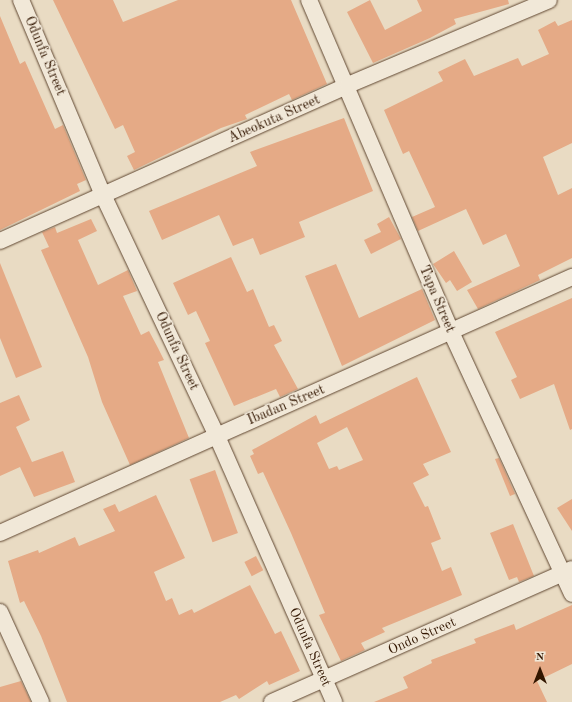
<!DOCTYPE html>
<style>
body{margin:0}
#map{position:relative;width:572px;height:702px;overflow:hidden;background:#e9dbc3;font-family:"Old Standard TT",serif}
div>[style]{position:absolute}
.building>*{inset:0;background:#e5aa86;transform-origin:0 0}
.roads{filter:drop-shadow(0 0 1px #604731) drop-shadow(0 0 1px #604731)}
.minor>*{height:16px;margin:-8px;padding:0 8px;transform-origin:8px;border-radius:8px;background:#f1e8d8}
span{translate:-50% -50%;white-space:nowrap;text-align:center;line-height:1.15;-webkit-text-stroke:3px #f1e8d8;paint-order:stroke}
.street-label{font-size:14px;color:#321600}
.north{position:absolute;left:520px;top:650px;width:40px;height:40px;-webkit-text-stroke:3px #f1e8d8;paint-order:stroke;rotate:0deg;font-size:11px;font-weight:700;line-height:16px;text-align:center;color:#321600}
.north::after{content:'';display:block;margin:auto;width:14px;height:18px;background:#321600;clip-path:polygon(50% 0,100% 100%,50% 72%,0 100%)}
</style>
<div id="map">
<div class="building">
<i style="clip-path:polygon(53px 0,113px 0,123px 22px,178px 0,291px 0,327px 84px,292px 100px,289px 94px,245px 115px,247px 119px,221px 128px,134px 170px,127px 156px,135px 152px,123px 125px,115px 129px)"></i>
<i style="clip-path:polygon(370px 0,385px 30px,422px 11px,417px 0,508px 0,509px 4px,454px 19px,456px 24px,430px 38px,373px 63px,347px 12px)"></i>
<i style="clip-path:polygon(0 16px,20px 64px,25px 61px,55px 129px,63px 125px,86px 180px,77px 184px,80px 191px,0 230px)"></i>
<i style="clip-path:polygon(572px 20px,572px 143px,543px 157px,558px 195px,572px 188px,572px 258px,538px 275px,540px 280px,478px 309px,467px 290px,520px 266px,506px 234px,483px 245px,466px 209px,418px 231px,412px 217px,435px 207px,409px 151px,403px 154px,384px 110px,443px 81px,438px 72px,465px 59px,474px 76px,518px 58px,522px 66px,549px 54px,538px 30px,555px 21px,558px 26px)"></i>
<i style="clip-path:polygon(344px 118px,373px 191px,299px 222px,305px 237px,260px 255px,253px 238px,233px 246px,219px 215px,162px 240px,149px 211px,257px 166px,250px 152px)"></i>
<i style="clip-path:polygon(389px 217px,401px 239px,371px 254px,364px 240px,381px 232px,377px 224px)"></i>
<i style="clip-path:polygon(91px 219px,97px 231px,78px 240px,98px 285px,128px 270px,137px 291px,123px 296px,141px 335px,149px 331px,158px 348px,164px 360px,158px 362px,189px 438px,130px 465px,102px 402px,88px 357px,41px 250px,49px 247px,42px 232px,55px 227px,57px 233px)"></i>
<i style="clip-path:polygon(454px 251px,472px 282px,457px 291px,450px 280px,446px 283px,433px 264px)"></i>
<i style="clip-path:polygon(231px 257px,247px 292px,253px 289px,269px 327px,274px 325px,282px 341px,274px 345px,298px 389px,280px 397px,276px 389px,234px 406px,205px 343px,210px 341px,196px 311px,188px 315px,173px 283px)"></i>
<i style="clip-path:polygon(0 263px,42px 367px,16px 378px,0 338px)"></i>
<i style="clip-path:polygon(336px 264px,359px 318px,422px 289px,435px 320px,342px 366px,305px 276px)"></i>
<i style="clip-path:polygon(572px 298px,572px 429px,570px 430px,554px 384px,520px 399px,511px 380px,517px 377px,495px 332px)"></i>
<i style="clip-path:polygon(evenodd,417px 377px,451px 452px,423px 464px,429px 475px,413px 483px,425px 507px,428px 506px,441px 539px,431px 543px,442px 571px,451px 567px,462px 595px,382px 628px,385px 632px,361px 643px,365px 650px,341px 661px,319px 615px,325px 613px,291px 533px,263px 472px,258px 474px,250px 456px,254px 454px,252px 450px,316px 415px,320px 424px,417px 377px,347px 427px,363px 460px,339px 470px,337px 466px,329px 469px,317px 443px,347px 427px)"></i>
<i style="clip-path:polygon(19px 395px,30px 420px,16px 427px,32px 462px,63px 451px,75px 482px,34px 497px,20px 467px,0 476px,0 403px)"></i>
<i style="clip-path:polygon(499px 458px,515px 494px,510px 496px,495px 459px)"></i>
<i style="left:215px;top:470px;width:67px;height:27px;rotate:70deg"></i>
<i style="clip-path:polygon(156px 495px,185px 558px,154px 572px,166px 601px,172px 598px,179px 615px,192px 609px,194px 613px,250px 585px,275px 634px,281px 631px,300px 671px,269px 685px,267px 681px,239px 699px,236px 695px,220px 702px,67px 702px,41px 636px,24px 601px,20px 603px,8px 561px,38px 550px,39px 553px,75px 537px,79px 546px,115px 531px,103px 509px,115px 504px,119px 512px)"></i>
<i style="clip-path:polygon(572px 499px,572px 531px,557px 508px)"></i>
<i style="clip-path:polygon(513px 524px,534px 576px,519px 582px,517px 577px,509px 580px,490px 533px)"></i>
<i style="left:256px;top:556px;width:16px;height:13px;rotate:63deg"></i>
<i style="clip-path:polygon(572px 605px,572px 664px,537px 681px,547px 702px,374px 702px,408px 688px,403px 677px,432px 663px,431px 660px,476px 643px,474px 639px,514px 624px,516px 630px)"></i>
<i style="clip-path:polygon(21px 681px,31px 702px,0 702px,0 687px)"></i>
</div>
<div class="roads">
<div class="minor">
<i style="left:21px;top:0;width:212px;rotate:67.2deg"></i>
<i style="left:103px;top:195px;width:264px;rotate:64.7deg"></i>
<i style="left:216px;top:434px;width:293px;rotate:66.2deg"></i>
<i style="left:309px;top:0;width:363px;rotate:66.8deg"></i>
<i style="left:452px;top:334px;width:286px;rotate:65.2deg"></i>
<i style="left:0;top:241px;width:381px;rotate:-24.1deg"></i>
<i style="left:348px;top:85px;width:218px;rotate:-22.9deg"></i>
<i style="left:0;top:533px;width:627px;rotate:-24.11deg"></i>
<i style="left:0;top:612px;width:99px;rotate:65.5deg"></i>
<i style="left:272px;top:702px;width:328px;rotate:-23.9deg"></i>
</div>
</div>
<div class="street-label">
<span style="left:45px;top:56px;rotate:67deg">Odunfa Street</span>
<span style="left:274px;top:119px;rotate:-24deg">Abeokuta Street</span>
<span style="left:437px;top:299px;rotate:67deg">Tapa Street</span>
<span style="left:177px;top:351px;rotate:65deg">Odunfa Street</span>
<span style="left:286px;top:405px;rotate:-23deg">Ibadan Street</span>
<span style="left:422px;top:636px;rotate:-24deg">Ondo Street</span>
<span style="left:310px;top:647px;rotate:66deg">Odunfa Street</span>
</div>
<div class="north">N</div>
</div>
